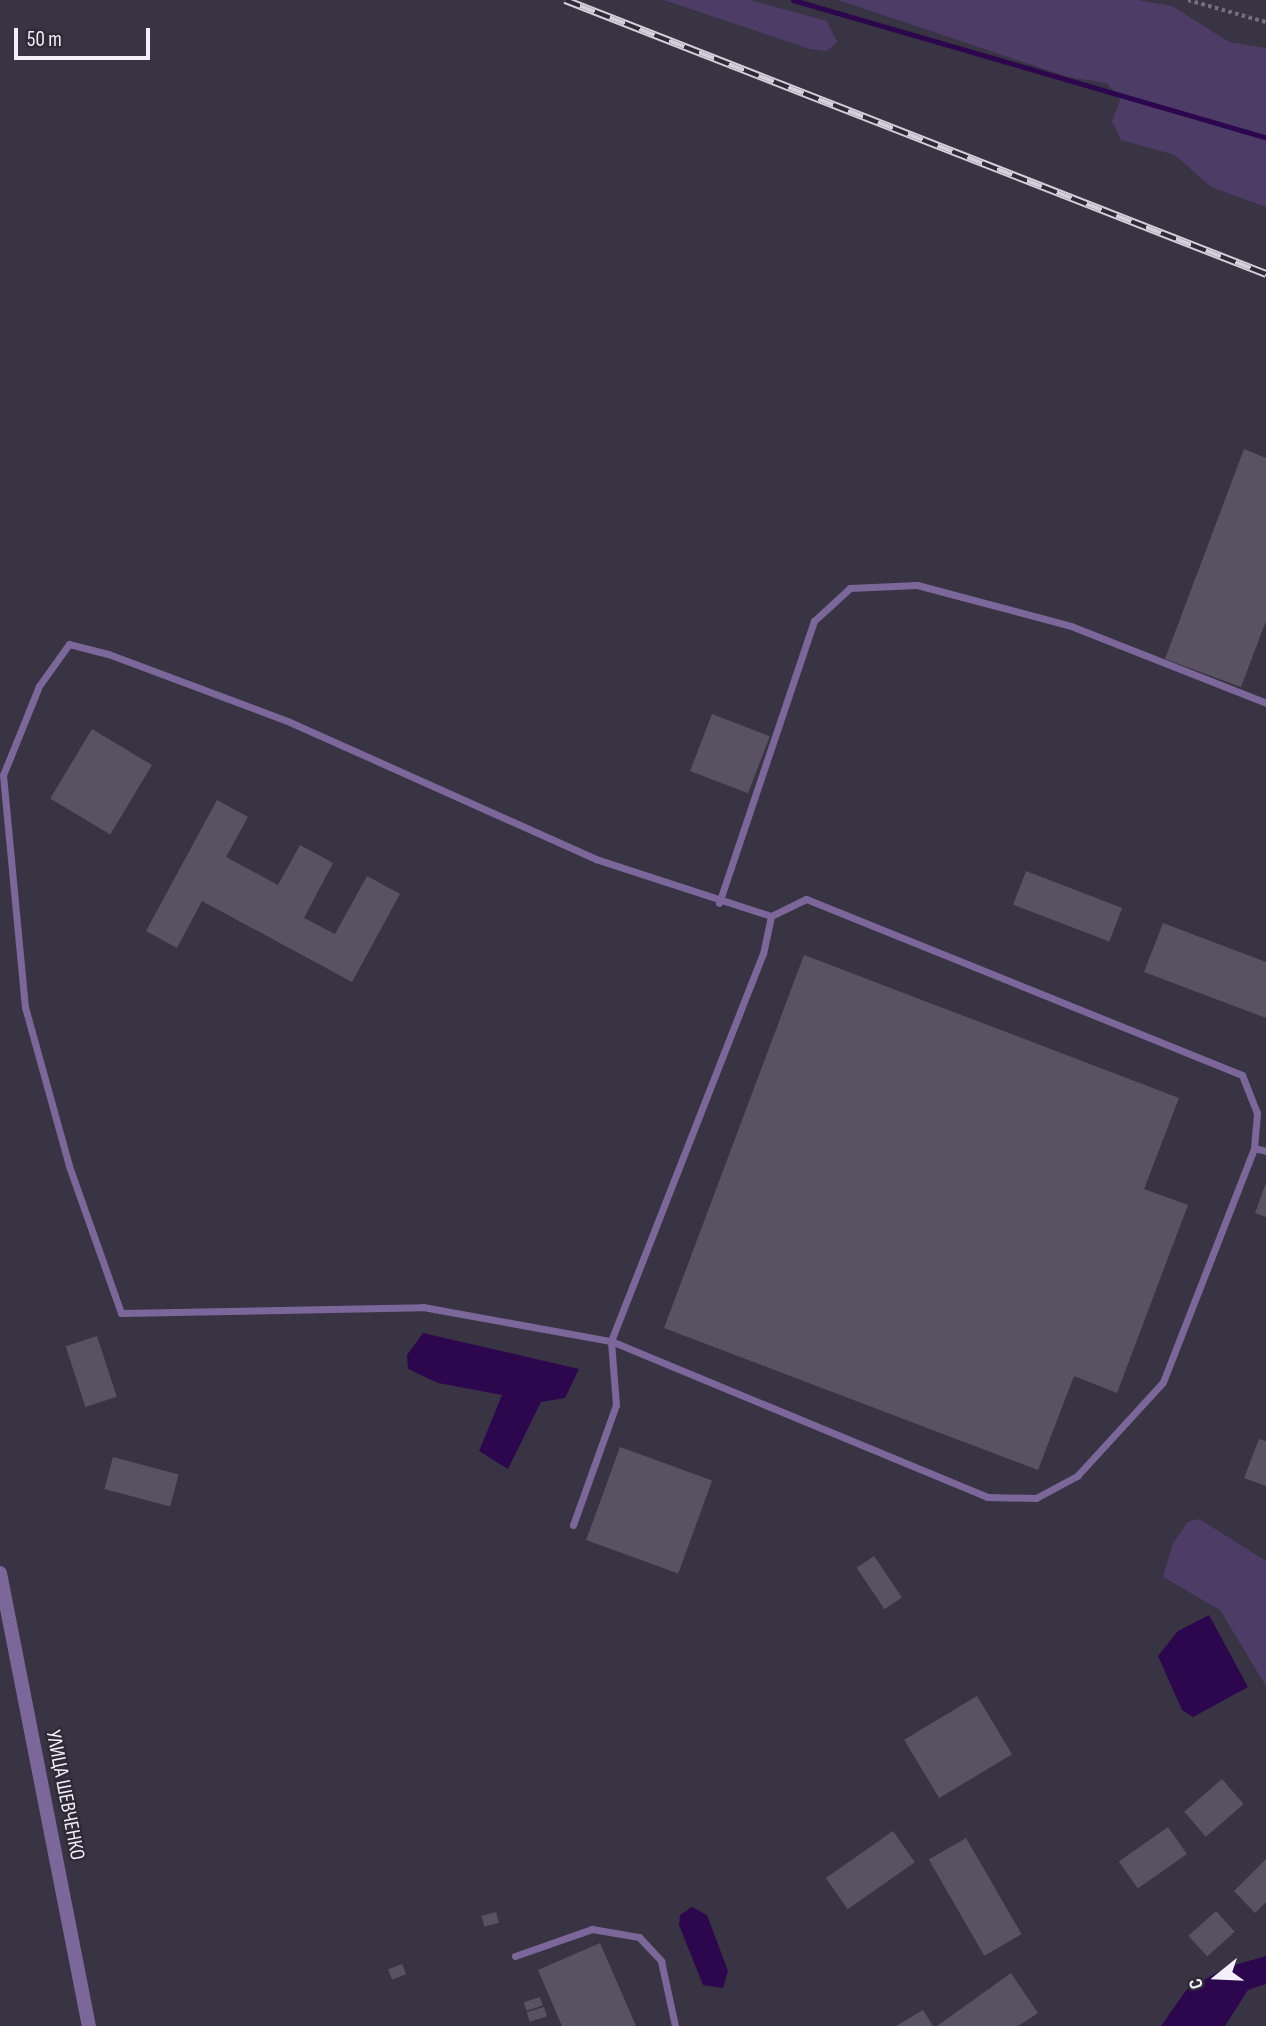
<!DOCTYPE html>
<meta charset="utf-8">
<style>
body{margin:0}
#map{position:relative;width:1266px;height:2026px;overflow:hidden;background:#393443;font-family:"Sofia Sans Condensed",sans-serif}
div>[style]{position:absolute}
.green>*{inset:0;background:#4d3c66}
.water>*{inset:0;background:#2d074e}
.stream>*{height:5px;margin:-2.5px;padding:0 2.5px;transform-origin:2.5px;border-radius:2.5px;background:#2d074e}
.building>*{inset:0;background:#585262;transform-origin:0 0}
.path>*{height:3.5px;margin-top:-1.75px;transform-origin:0;background:repeating-linear-gradient(90deg,#736f7c 0 3.5px,transparent 0 7px)}
.service>*{height:7px;margin:-3.5px;padding:0 3.5px;transform-origin:3.5px;border-radius:3.5px;background:#7c679a}
.minor>*{height:14px;margin:-7px;padding:0 7px;transform-origin:7px;border-radius:7px;background:#7c679a}
.rail>*{height:8px;margin-top:-4px;transform-origin:0;background:repeating-linear-gradient(90deg,#2f2a38 0 16px,#d4cfda 0 32px);box-sizing:border-box;border-block:2px solid #d4cfda}
span{translate:-50% -50%;white-space:nowrap;text-align:center;line-height:1.15;-webkit-text-stroke:5px #2f2a38;paint-order:stroke}
.street-label{font-size:21px;color:#f4f0fa}
.north{position:absolute;left:1182px;top:1942px;width:70px;height:70px;-webkit-text-stroke:5px #2f2a38;paint-order:stroke;rotate:252deg;font-size:19px;font-weight:700;line-height:28px;text-align:center;color:#f4f0fa}
.north::after{content:'';display:block;margin:auto;width:24px;height:32px;background:#f4f0fa;clip-path:polygon(50% 0,100% 100%,50% 72%,0 100%)}
.scale{position:absolute;left:14px;top:28px;width:136px;height:32px;box-sizing:border-box;border:4px solid #f4f0fa;border-top:0;padding-left:9px;font-size:21px;line-height:24px;white-space:nowrap;color:#f4f0fa;-webkit-text-stroke:5px #2f2a38;paint-order:stroke}
</style>
<div id="map">
<div class="green">
<i style="clip-path:polygon(664px 0,750px 0,827px 21px,837px 42px,827px 51px,810px 49px)"></i>
<i style="clip-path:polygon(838px 0,1138px 0,1172px 6px,1229px 42px,1266px 48px,1266px 207px,1211px 187px,1175px 155px,1121px 140px,1112px 121px,1120px 100px,1107px 83px,1068px 77px)"></i>
<i style="clip-path:polygon(1199px 1519px,1266px 1561px,1266px 1686px,1220px 1610px,1163px 1577px,1173px 1543px,1188px 1522px)"></i>
</div>
<div class="water">
<i style="clip-path:polygon(423px 1333px,579px 1369px,565px 1398px,541px 1402px,508px 1469px,479px 1451px,502px 1395px,438px 1383px,408px 1369px,407px 1355px)"></i>
<i style="clip-path:polygon(1209px 1615px,1248px 1687px,1193px 1717px,1182px 1710px,1158px 1656px,1178px 1631px)"></i>
<i style="clip-path:polygon(692px 1907px,707px 1915px,728px 1971px,723px 1988px,703px 1985px,679px 1925px,680px 1915px)"></i>
<i style="clip-path:polygon(1266px 1956px,1266px 1984px,1248px 1990px,1225px 2026px,1161px 2026px,1187px 1989px,1228px 1967px)"></i>
</div>
<div class="stream">
<i style="left:793px;top:0;width:492px;rotate:16.2deg"></i>
</div>
<div class="building">
<i style="clip-path:polygon(1244px 449px,1266px 458px,1266px 621px,1241px 687px,1165px 659px)"></i>
<i style="left:712px;top:714px;width:62px;height:61px;rotate:21deg"></i>
<i style="left:92px;top:729px;width:70px;height:81px;rotate:31deg"></i>
<i style="clip-path:polygon(217px 800px,248px 817px,226px 857px,278px 885px,300px 845px,333px 863px,304px 918px,335px 934px,367px 876px,400px 894px,352px 982px,202px 901px,177px 948px,146px 931px)"></i>
<i style="left:1026px;top:871px;width:103px;height:36px;rotate:21deg"></i>
<i style="clip-path:polygon(1163px 923px,1266px 962px,1266px 1018px,1144px 972px)"></i>
<i style="clip-path:polygon(804px 955px,1179px 1098px,1144px 1189px,1188px 1205px,1117px 1393px,1074px 1376px,1038px 1470px,664px 1328px)"></i>
<i style="clip-path:polygon(1266px 1183px,1266px 1217px,1255px 1213px)"></i>
<i style="left:97px;top:1336px;width:64px;height:33px;rotate:72deg"></i>
<i style="clip-path:polygon(1259px 1439px,1266px 1441px,1266px 1486px,1244px 1478px)"></i>
<i style="left:620px;top:1447px;width:98px;height:99px;rotate:20deg"></i>
<i style="left:113px;top:1457px;width:68px;height:33px;rotate:15deg"></i>
<i style="left:874px;top:1556px;width:50px;height:21px;rotate:56deg"></i>
<i style="left:977px;top:1696px;width:68px;height:85px;rotate:59deg"></i>
<i style="left:1222px;top:1779px;width:33px;height:50px;rotate:49deg"></i>
<i style="left:1168px;top:1827px;width:33px;height:60px;rotate:55deg"></i>
<i style="left:893px;top:1831px;width:38px;height:82px;rotate:55deg"></i>
<i style="left:966px;top:1838px;width:111px;height:43px;rotate:60deg"></i>
<i style="clip-path:polygon(1266px 1859px,1266px 1902px,1255px 1913px,1234px 1891px)"></i>
<i style="left:1216px;top:1911px;width:28px;height:37px;rotate:48deg"></i>
<i style="left:496px;top:1912px;width:11px;height:15px;rotate:75deg"></i>
<i style="clip-path:polygon(600px 1943px,636px 2026px,562px 2026px,538px 1970px)"></i>
<i style="left:402px;top:1964px;width:11px;height:15px;rotate:68deg"></i>
<i style="clip-path:polygon(1011px 1973px,1038px 2013px,1018px 2026px,937px 2026px)"></i>
<i style="left:540px;top:1997px;width:9px;height:17px;rotate:72deg"></i>
<i style="left:544px;top:2007px;width:10px;height:18px;rotate:73deg"></i>
<i style="clip-path:polygon(923px 2010px,933px 2026px,896px 2026px)"></i>
</div>
<div class="path">
<i style="left:1188px;top:0;width:81px;rotate:15.8deg"></i>
</div>
<div class="service">
<i style="left:719px;top:903px;width:298px;rotate:-71.4deg"></i>
<i style="left:814px;top:621px;width:49px;rotate:-42.5deg"></i>
<i style="left:850px;top:588px;width:67px;rotate:-2.6deg"></i>
<i style="left:917px;top:585px;width:159px;rotate:14.9deg"></i>
<i style="left:1071px;top:626px;width:210px;rotate:21.5deg"></i>
<i style="left:1254px;top:1148px;width:35px;rotate:-85deg"></i>
<i style="left:1257px;top:1113px;width:41px;rotate:-111.5deg"></i>
<i style="left:1242px;top:1075px;width:470px;rotate:-158deg"></i>
<i style="left:806px;top:899px;width:39px;rotate:154deg"></i>
<i style="left:771px;top:916px;width:184px;rotate:-162deg"></i>
<i style="left:596px;top:859px;width:335px;rotate:-155.9deg"></i>
<i style="left:290px;top:722px;width:194px;rotate:-159.5deg"></i>
<i style="left:108px;top:654px;width:40px;rotate:-165.6deg"></i>
<i style="left:69px;top:644px;width:52px;rotate:125.5deg"></i>
<i style="left:39px;top:686px;width:96px;rotate:112deg"></i>
<i style="left:3px;top:775px;width:233px;rotate:84.6deg"></i>
<i style="left:25px;top:1007px;width:165px;rotate:74.5deg"></i>
<i style="left:69px;top:1166px;width:156px;rotate:70.5deg"></i>
<i style="left:121px;top:1313px;width:302px;rotate:-1.1deg"></i>
<i style="left:423px;top:1307px;width:191px;rotate:10.3deg"></i>
<i style="left:611px;top:1341px;width:407px;rotate:22.5deg"></i>
<i style="left:987px;top:1497px;width:49px;rotate:1.2deg"></i>
<i style="left:1036px;top:1498px;width:47px;rotate:-28.2deg"></i>
<i style="left:1077px;top:1476px;width:127px;rotate:-47.5deg"></i>
<i style="left:1163px;top:1382px;width:251px;rotate:-68.7deg"></i>
<i style="left:1254px;top:1148px;width:12px;rotate:14deg"></i>
<i style="left:573px;top:1525px;width:127px;rotate:-70.3deg"></i>
<i style="left:616px;top:1405px;width:64px;rotate:-94.5deg"></i>
<i style="left:611px;top:1341px;width:416px;rotate:-68.6deg"></i>
<i style="left:763px;top:954px;width:39px;rotate:-78deg"></i>
<i style="left:515px;top:1956px;width:82px;rotate:-19.3deg"></i>
<i style="left:592px;top:1929px;width:48px;rotate:9.7deg"></i>
<i style="left:639px;top:1937px;width:33px;rotate:47deg"></i>
<i style="left:661px;top:1961px;width:66px;rotate:77.8deg"></i>
</div>
<div class="minor">
<i style="left:0;top:1573px;width:462px;rotate:78.9deg"></i>
</div>
<div class="rail">
<i style="left:565px;top:0;width:753px;rotate:21.35deg"></i>
</div>
<div class="street-label">
<span style="left:65px;top:1795px;rotate:79deg">УЛИЦА ШЕВЧЕНКО</span>
</div>
<div class="north">С</div>
<div class="scale">50 m</div>
</div>
